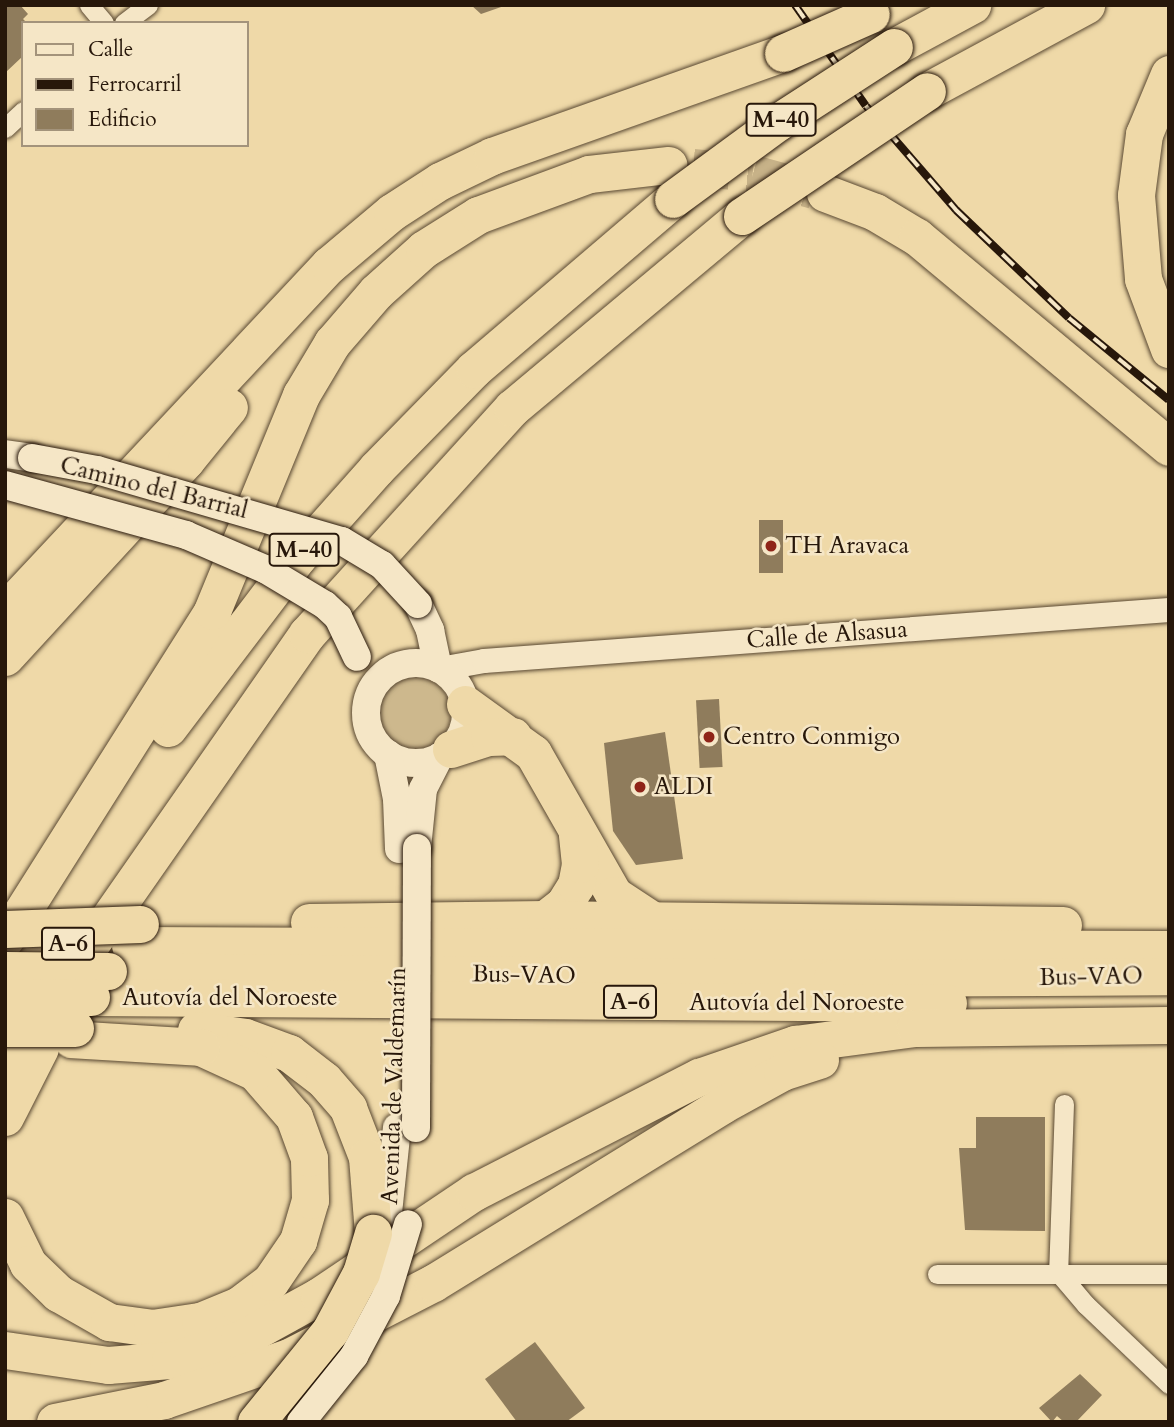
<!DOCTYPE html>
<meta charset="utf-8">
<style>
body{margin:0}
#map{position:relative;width:1174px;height:1427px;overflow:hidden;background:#efd9a8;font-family:Cardo,serif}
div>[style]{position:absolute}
.green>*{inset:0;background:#cdb88d}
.round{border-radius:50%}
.building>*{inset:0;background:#8f7c5c;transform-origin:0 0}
.motorway-tunnel>*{height:37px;margin-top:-18.5px;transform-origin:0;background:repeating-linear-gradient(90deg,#c7b288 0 37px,transparent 0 55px)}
.roads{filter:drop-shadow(0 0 2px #594832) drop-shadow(0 0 2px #594832)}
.minor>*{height:19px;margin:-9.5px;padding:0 9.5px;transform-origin:9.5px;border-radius:9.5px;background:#f5e6c6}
.tertiary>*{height:24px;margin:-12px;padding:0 12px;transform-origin:12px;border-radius:12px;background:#f5e6c6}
.secondary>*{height:28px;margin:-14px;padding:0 14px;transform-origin:14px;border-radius:14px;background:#f5e6c6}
.secondary>.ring{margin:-14px;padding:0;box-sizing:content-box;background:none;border:28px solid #f5e6c6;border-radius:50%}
.motorway>*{height:37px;margin:-18.5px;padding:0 18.5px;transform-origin:18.5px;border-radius:18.5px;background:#efd9a8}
.rail>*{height:8px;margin-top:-4px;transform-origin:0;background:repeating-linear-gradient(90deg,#f5e6c6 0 16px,#27170a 0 32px);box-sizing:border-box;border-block:2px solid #27170a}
.bridges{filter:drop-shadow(0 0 2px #27170a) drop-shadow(0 0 2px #27170a)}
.secondary-bridge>*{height:28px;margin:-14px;padding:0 14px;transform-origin:14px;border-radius:14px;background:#f5e6c6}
.motorway-bridge>*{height:37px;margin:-18.5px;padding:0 18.5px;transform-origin:18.5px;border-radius:18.5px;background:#efd9a8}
.dots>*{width:19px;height:19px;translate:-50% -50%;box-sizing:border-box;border:4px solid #f5e6c6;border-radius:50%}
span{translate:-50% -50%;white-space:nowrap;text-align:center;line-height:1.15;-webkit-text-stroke:5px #f5e6c6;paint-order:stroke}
.shield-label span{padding:2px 5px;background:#f5e6c6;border:2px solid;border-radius:5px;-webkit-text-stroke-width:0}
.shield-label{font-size:23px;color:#27170a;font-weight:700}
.street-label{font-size:24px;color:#27170a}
.poi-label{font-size:24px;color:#27170a}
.left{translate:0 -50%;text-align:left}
.frame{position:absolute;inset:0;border:7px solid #27170a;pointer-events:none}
.legend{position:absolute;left:21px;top:21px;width:228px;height:126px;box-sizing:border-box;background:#f5e6c6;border:2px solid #a3937b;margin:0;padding:9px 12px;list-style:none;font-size:21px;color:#27170a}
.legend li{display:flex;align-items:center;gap:14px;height:35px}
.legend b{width:35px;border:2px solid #a3937b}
</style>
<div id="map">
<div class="green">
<i class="round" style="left:379px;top:677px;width:72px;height:72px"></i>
</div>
<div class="building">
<i style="clip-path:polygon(5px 5px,20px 5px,28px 14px,23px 19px,27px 23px,23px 23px,23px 56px,5px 73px)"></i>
<i style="clip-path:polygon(471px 5px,504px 5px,504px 6px,481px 14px)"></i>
<i style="left:759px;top:520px;width:24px;height:53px"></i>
<i style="left:719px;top:699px;width:68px;height:23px;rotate:87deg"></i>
<i style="clip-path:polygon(665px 732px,683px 859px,636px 865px,613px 831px,604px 743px)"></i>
<i style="clip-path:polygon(976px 1117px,1045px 1117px,1045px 1231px,965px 1230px,959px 1148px,976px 1148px)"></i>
<i style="clip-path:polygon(535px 1342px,585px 1408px,566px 1422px,517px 1422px,485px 1379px)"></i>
<i style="clip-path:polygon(1080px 1374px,1102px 1395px,1076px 1422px,1064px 1422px,1057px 1416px,1052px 1422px,1039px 1408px)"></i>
</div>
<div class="motorway-tunnel">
<i style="left:693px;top:167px;width:60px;rotate:5.7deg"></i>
<i style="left:753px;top:173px;width:63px;rotate:15.6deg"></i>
</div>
<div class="roads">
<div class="minor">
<i style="left:89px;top:5px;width:23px;rotate:50deg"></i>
<i style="left:124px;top:23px;width:30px;rotate:-37deg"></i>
<i style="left:5px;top:128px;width:25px;rotate:-43deg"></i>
<i style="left:1064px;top:1104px;width:168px;rotate:92deg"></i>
<i style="left:1058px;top:1272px;width:43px;rotate:49.7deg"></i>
<i style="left:1086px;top:1305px;width:115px;rotate:43.6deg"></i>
<i style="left:937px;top:1274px;width:232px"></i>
</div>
<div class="tertiary">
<i style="left:440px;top:669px;width:45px;rotate:-10.3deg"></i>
<i style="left:484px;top:661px;width:687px;rotate:-4.26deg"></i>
</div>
<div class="secondary">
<i style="left:5px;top:454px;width:27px;rotate:8deg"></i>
<i style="left:418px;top:604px;width:29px;rotate:65deg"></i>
<i style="left:430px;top:630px;width:39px;rotate:78deg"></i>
<i class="ring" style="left:366px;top:663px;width:72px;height:72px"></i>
<i style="left:388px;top:754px;width:46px;rotate:78.7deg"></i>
<i style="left:397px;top:799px;width:50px;rotate:87.7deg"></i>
<i style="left:417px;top:848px;width:59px;rotate:-84.2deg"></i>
<i style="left:423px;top:789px;width:36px;rotate:-63deg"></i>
<i style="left:386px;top:1232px;width:105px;rotate:-84deg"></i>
</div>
<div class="motorway">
<i style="left:894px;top:47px;width:89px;rotate:-28.3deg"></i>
<i style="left:1169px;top:74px;width:65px;rotate:112.6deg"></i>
<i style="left:1144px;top:134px;width:62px;rotate:97.5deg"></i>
<i style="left:1136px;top:195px;width:84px;rotate:85.2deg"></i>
<i style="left:1143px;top:279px;width:75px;rotate:69.6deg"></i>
<i style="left:927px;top:91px;width:181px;rotate:-28.4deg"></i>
<i style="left:825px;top:193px;width:53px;rotate:20.8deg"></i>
<i style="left:875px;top:212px;width:49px;rotate:30.8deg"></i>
<i style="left:917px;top:237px;width:328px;rotate:39.8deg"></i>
<i style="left:5px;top:611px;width:474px;rotate:-46.9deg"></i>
<i style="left:329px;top:265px;width:82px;rotate:-40.1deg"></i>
<i style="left:392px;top:212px;width:57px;rotate:-32.9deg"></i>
<i style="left:440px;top:181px;width:58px;rotate:-25.7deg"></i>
<i style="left:492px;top:156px;width:309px;rotate:-19.5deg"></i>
<i style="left:5px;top:657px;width:268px;rotate:-47.4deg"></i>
<i style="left:186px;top:460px;width:68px;rotate:-50.9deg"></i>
<i style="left:465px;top:704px;width:84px;rotate:35.8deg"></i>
<i style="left:533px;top:753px;width:163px;rotate:60.3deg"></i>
<i style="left:614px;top:895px;width:45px;rotate:33.3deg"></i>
<i style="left:168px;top:728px;width:215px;rotate:-52.8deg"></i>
<i style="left:298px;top:557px;width:118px;rotate:-48.4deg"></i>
<i style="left:376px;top:469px;width:140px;rotate:-45.6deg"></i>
<i style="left:474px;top:369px;width:262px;rotate:-40.5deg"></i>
<i style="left:451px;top:749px;width:40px;rotate:-18deg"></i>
<i style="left:489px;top:737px;width:24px;rotate:-2deg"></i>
<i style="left:545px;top:919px;width:24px;rotate:-38deg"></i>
<i style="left:564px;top:904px;width:22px;rotate:-58deg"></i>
<i style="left:576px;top:885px;width:21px;rotate:-79deg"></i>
<i style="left:580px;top:864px;width:30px;rotate:-96deg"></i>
<i style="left:309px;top:922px;width:236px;rotate:-0.7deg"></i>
<i style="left:545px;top:919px;width:518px;rotate:0.66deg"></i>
<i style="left:5px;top:939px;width:388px;rotate:-57.7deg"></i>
<i style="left:212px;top:611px;width:234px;rotate:-67.6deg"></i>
<i style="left:301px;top:395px;width:61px;rotate:-59.2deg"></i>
<i style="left:332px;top:343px;width:67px;rotate:-49.2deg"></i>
<i style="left:376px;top:292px;width:64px;rotate:-41.9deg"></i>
<i style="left:424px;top:249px;width:64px;rotate:-32.2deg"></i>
<i style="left:478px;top:215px;width:118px;rotate:-20.3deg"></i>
<i style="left:589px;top:174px;width:80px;rotate:-6.5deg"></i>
<i style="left:130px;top:945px;width:1039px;rotate:0.22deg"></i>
<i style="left:108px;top:971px;width:724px;rotate:0.55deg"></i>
<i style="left:832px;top:978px;width:337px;rotate:-0.3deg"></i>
<i style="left:91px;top:997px;width:857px;rotate:0.4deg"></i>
<i style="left:196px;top:1030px;width:49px;rotate:8.1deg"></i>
<i style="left:245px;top:1037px;width:47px;rotate:20deg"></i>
<i style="left:289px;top:1053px;width:44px;rotate:37.6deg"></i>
<i style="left:324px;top:1080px;width:37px;rotate:49deg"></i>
<i style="left:348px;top:1108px;width:53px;rotate:68.8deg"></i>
<i style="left:367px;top:1157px;width:76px;rotate:85.5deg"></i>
<i style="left:5px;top:1067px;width:528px;rotate:-55.11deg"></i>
<i style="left:307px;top:634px;width:305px;rotate:-47.8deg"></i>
<i style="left:512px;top:408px;width:300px;rotate:-39.9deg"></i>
<i style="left:5px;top:1117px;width:77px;rotate:-63.1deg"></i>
<i style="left:5px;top:1217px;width:52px;rotate:63.9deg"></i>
<i style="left:28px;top:1264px;width:42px;rotate:44deg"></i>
<i style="left:58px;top:1293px;width:59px;rotate:29.6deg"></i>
<i style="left:109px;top:1322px;width:43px;rotate:7.9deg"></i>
<i style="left:152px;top:1328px;width:49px;rotate:-8.3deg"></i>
<i style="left:200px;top:1321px;width:42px;rotate:-22.3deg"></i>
<i style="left:239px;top:1305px;width:39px;rotate:-37deg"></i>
<i style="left:270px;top:1282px;width:50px;rotate:-55.7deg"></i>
<i style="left:298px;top:1241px;width:43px;rotate:-73.7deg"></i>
<i style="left:310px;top:1200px;width:42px;rotate:-91.4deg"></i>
<i style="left:309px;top:1158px;width:44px;rotate:-110.1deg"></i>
<i style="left:294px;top:1117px;width:60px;rotate:-130.9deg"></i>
<i style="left:255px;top:1072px;width:60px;rotate:-155.2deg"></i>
<i style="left:201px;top:1047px;width:130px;rotate:-176.5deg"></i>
<i style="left:5px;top:1350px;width:104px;rotate:8.3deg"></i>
<i style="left:108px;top:1365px;width:62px;rotate:-4.6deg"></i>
<i style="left:170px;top:1360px;width:72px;rotate:-16.2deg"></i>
<i style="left:239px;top:1340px;width:91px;rotate:-28.8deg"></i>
<i style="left:319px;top:1296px;width:187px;rotate:-33.9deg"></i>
<i style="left:474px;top:1192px;width:253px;rotate:-27.1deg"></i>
<i style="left:699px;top:1077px;width:102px;rotate:-19deg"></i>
<i style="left:795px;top:1044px;width:121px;rotate:-7.6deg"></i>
<i style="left:915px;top:1028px;width:254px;rotate:-0.7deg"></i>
<i style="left:55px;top:1422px;width:111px;rotate:-11.4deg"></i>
<i style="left:164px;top:1400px;width:132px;rotate:-19deg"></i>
<i style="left:289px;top:1357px;width:162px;rotate:-27.2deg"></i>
<i style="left:433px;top:1283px;width:339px;rotate:-31.6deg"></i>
<i style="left:722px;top:1105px;width:68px;rotate:-28.8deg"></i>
<i style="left:782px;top:1072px;width:40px;rotate:-18deg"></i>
</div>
</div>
<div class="rail">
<i style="left:795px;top:5px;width:123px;rotate:54.9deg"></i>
<i style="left:866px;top:106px;width:138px;rotate:49.1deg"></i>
<i style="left:956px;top:210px;width:156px;rotate:43.7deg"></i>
<i style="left:1069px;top:318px;width:129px;rotate:39.4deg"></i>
</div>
<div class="bridges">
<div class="secondary-bridge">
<i style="left:32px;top:458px;width:66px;rotate:10.5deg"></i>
<i style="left:97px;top:470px;width:255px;rotate:16.2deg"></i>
<i style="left:342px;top:541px;width:47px;rotate:31deg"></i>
<i style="left:382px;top:565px;width:53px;rotate:47.3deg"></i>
<i style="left:5px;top:485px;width:188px;rotate:15.4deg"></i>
<i style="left:186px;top:535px;width:86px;rotate:23.3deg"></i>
<i style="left:265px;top:569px;width:70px;rotate:31deg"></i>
<i style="left:325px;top:605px;width:18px;rotate:43deg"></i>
<i style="left:338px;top:617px;width:44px;rotate:64.6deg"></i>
<i style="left:416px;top:1128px;width:280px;rotate:-89.8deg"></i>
<i style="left:301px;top:1422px;width:85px;rotate:-51.2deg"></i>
<i style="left:354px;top:1356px;width:68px;rotate:-61.9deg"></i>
<i style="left:386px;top:1296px;width:75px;rotate:-73deg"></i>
</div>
<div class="motorway-bridge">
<i style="left:783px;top:53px;width:96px;rotate:-23.9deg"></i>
<i style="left:673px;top:199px;width:130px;rotate:-36.3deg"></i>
<i style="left:778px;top:122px;width:138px;rotate:-32.9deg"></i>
<i style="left:742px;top:216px;width:223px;rotate:-34deg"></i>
<i style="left:5px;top:929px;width:135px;rotate:-2.1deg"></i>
<i style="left:5px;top:970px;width:103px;rotate:0.6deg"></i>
<i style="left:5px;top:998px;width:86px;rotate:-0.7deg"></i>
<i style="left:5px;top:1028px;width:70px"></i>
<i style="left:256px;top:1422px;width:117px;rotate:-50.9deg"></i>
<i style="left:330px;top:1331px;width:66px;rotate:-61.9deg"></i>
<i style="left:361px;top:1273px;width:42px;rotate:-73.3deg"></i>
</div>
</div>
<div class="dots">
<i style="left:771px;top:546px;background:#8f2418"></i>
<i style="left:709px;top:737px;background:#8f2418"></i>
<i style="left:640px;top:787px;background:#8f2418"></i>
</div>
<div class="shield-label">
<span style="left:781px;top:120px">M-40</span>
<span style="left:304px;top:550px">M-40</span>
<span style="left:68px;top:944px">A-6</span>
<span style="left:630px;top:1002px">A-6</span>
</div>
<div class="street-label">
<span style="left:154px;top:488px;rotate:14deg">Camino del Barrial</span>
<span style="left:827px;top:635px;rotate:-4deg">Calle de Alsasua</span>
<span style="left:524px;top:975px;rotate:1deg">Bus-VAO</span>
<span style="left:1091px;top:977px;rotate:-1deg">Bus-VAO</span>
<span style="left:230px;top:998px">Autovía del Noroeste</span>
<span style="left:797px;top:1003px">Autovía del Noroeste</span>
<span style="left:394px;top:1086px;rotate:-88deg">Avenida de Valdemarín</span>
</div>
<div class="poi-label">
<span class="left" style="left:785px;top:546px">TH Aravaca</span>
<span class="left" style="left:723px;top:737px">Centro Conmigo</span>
<span class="left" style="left:654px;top:787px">ALDI</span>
</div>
<div class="frame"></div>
<ul class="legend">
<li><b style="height:9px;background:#f5e6c6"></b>Calle</li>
<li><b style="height:9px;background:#27170a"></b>Ferrocarril</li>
<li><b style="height:19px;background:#8f7c5c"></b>Edificio</li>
</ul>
</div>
